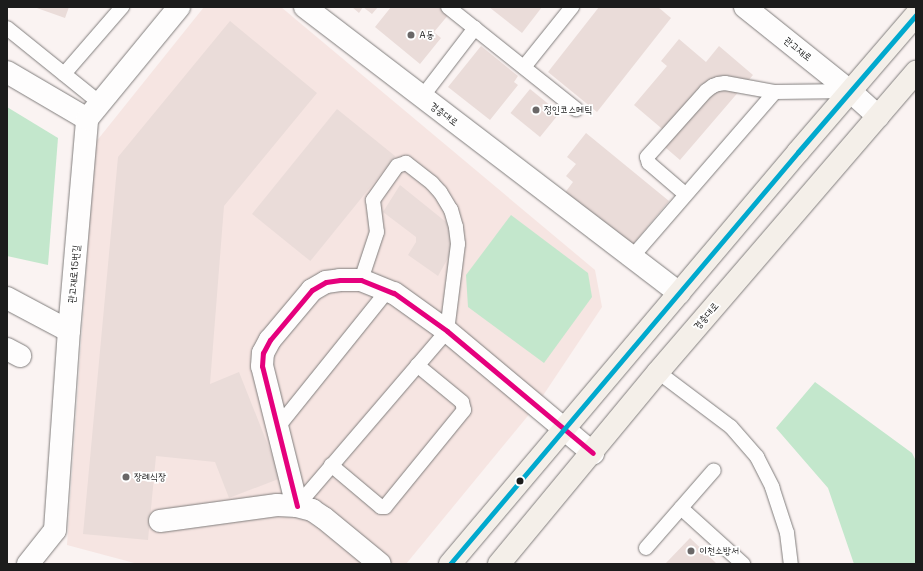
<!DOCTYPE html>
<meta charset="utf-8">
<style>
body{margin:0}
#map{position:relative;width:923px;height:571px;overflow:hidden;background:#faf3f2;font-family:Mali,"Poor Story",sans-serif}
div>[style]{position:absolute}
.built>*{inset:0;background:#f6e5e2}
.green>*{inset:0;background:#c3e7cc}
.building>*{inset:0;background:#eadcd9;transform-origin:0 0}
.roads{filter:drop-shadow(0 0 1px #807d7c) drop-shadow(0 0 1px #807d7c)}
.lane>*{height:14px;margin:-7px;padding:0 7px;transform-origin:7px;border-radius:7px;background:#fefdfd}
.street>*{height:22px;margin:-11px;padding:0 11px;transform-origin:11px;border-radius:11px;background:#fefdfd}
.secondary>*{height:22px;margin:-11px;padding:0 11px;transform-origin:11px;border-radius:11px;background:#fefdfd}
.primary>*{height:22px;margin:-11px;padding:0 11px;transform-origin:11px;border-radius:11px;background:#f4efe9}
.bus-1>*{height:5px;margin:-2.5px;padding:0 2.5px;transform-origin:2.5px;border-radius:2.5px;background:#e5007d}
.bus-2>*{height:5px;margin:-2.5px;padding:0 2.5px;transform-origin:2.5px;border-radius:2.5px;background:#00a9ce}
.dots>*{width:11px;height:11px;translate:-50% -50%;box-sizing:border-box;border:2px solid #fff;border-radius:50%}
span{translate:-50% -50%;white-space:nowrap;text-align:center;line-height:1.15;-webkit-text-stroke:3.5px #fff;paint-order:stroke}
.poi-label{font-size:10px;color:#1c1c1c}
.left{translate:0 -50%;text-align:left}
.street-label{font-size:10px;color:#1c1c1c}
.frame{position:absolute;inset:0;border:8px solid #1c1c1c;pointer-events:none}
</style>
<div id="map">
<div class="built">
<i style="clip-path:polygon(204px 7px,281px 7px,595px 270px,602px 307px,536px 406px,406px 564px,138px 564px,67px 545px,95px 143px)"></i>
</div>
<div class="green">
<i style="clip-path:polygon(7px 107px,58px 138px,48px 265px,7px 256px)"></i>
<i style="clip-path:polygon(511px 215px,588px 273px,592px 297px,544px 363px,468px 307px,466px 275px)"></i>
<i style="clip-path:polygon(815px 382px,912px 453px,916px 461px,916px 564px,854px 564px,828px 488px,776px 428px)"></i>
</div>
<div class="building">
<i style="clip-path:polygon(34px 7px,69px 7px,65px 18px)"></i>
<i style="clip-path:polygon(352px 7px,378px 7px,372px 14px,363px 7px,359px 13px)"></i>
<i style="clip-path:polygon(391px 7px,440px 7px,449px 14px,434px 32px,441px 38px,420px 64px,375px 27px)"></i>
<i style="clip-path:polygon(489px 7px,542px 7px,522px 33px)"></i>
<i style="clip-path:polygon(599px 7px,658px 7px,671px 18px,597px 112px,548px 72px)"></i>
<i style="clip-path:polygon(230px 21px,317px 93px,224px 206px,210px 384px,239px 372px,281px 478px,229px 498px,215px 462px,156px 456px,148px 540px,83px 534px,118px 157px)"></i>
<i style="clip-path:polygon(679px 39px,706px 62px,719px 46px,753px 75px,680px 160px,659px 142px,667px 133px,634px 105px,667px 66px,661px 61px)"></i>
<i style="clip-path:polygon(481px 46px,518px 76px,514px 82px,518px 85px,490px 120px,448px 87px)"></i>
<i style="left:530px;top:89px;width:38px;height:31px;rotate:39deg"></i>
<i style="left:337px;top:109px;width:75px;height:135px;rotate:39deg"></i>
<i style="clip-path:polygon(586px 133px,669px 201px,630px 248px,564px 194px,573px 182px,566px 176px,576px 164px,567px 157px)"></i>
<i style="clip-path:polygon(400px 185px,446px 222px,449px 228px,452px 251px,438px 276px,408px 255px,416px 242px,416px 237px,383px 212px)"></i>
<i style="clip-path:polygon(690px 538px,717px 564px,665px 564px)"></i>
</div>
<div class="roads">
<div class="lane">
<i style="left:448px;top:7px;width:164px;rotate:38.6deg"></i>
<i style="left:7px;top:28px;width:119px;rotate:38.9deg"></i>
<i style="left:524px;top:67px;width:77px;rotate:-51.3deg"></i>
<i style="left:64px;top:74px;width:89px;rotate:-49.1deg"></i>
<i style="left:422px;top:97px;width:87px;rotate:-52.5deg"></i>
<i style="left:685px;top:194px;width:48px;rotate:-139.3deg"></i>
<i style="left:649px;top:163px;width:6px;rotate:-108deg"></i>
<i style="left:647px;top:157px;width:89px;rotate:-48.2deg"></i>
<i style="left:706px;top:91px;width:9px;rotate:-36deg"></i>
<i style="left:713px;top:86px;width:5px;rotate:-22deg"></i>
<i style="left:718px;top:84px;width:7px;rotate:-8deg"></i>
<i style="left:725px;top:83px;width:51px;rotate:10.2deg"></i>
<i style="left:775px;top:92px;width:75px;rotate:-0.8deg"></i>
<i style="left:632px;top:257px;width:218px;rotate:-49.1deg"></i>
<i style="left:658px;top:372px;width:91px;rotate:37deg"></i>
<i style="left:731px;top:427px;width:40px;rotate:49deg"></i>
<i style="left:757px;top:457px;width:34px;rotate:63deg"></i>
<i style="left:772px;top:487px;width:48px;rotate:71.9deg"></i>
<i style="left:787px;top:533px;width:31px;rotate:83deg"></i>
<i style="left:277px;top:428px;width:177px;rotate:-51.2deg"></i>
<i style="left:331px;top:465px;width:65px;rotate:40deg"></i>
<i style="left:381px;top:507px;width:4px"></i>
<i style="left:385px;top:507px;width:125px;rotate:-50.8deg"></i>
<i style="left:464px;top:410px;width:8px;rotate:-104deg"></i>
<i style="left:462px;top:402px;width:58px;rotate:-140.6deg"></i>
<i style="left:297px;top:506px;width:230px;rotate:-49.4deg"></i>
<i style="left:447px;top:331px;width:88px;rotate:-82.8deg"></i>
<i style="left:458px;top:244px;width:17px;rotate:-97deg"></i>
<i style="left:456px;top:227px;width:18px;rotate:-106deg"></i>
<i style="left:451px;top:210px;width:21px;rotate:-121deg"></i>
<i style="left:440px;top:192px;width:12px;rotate:-132deg"></i>
<i style="left:432px;top:183px;width:33px;rotate:-142deg"></i>
<i style="left:406px;top:163px;width:9px;rotate:162deg"></i>
<i style="left:397px;top:166px;width:42px;rotate:125.2deg"></i>
<i style="left:373px;top:200px;width:32px;rotate:83deg"></i>
<i style="left:377px;top:232px;width:51px;rotate:108.4deg"></i>
<i style="left:681px;top:508px;width:84px;rotate:42.1deg"></i>
<i style="left:646px;top:548px;width:103px;rotate:-48.9deg"></i>
</div>
<div class="street">
<i style="left:305px;top:7px;width:471px;rotate:37.4deg"></i>
<i style="left:7px;top:72px;width:93px;rotate:30.4deg"></i>
<i style="left:7px;top:298px;width:70px;rotate:28deg"></i>
<i style="left:7px;top:349px;width:15px;rotate:28deg"></i>
<i style="left:297px;top:506px;width:144px;rotate:-104deg"></i>
<i style="left:262px;top:366px;width:13px;rotate:-86deg"></i>
<i style="left:263px;top:353px;width:15px;rotate:-62deg"></i>
<i style="left:270px;top:340px;width:65px;rotate:-50deg"></i>
<i style="left:312px;top:290px;width:16px;rotate:-30deg"></i>
<i style="left:326px;top:282px;width:14px;rotate:-8deg"></i>
<i style="left:340px;top:280px;width:21px"></i>
<i style="left:361px;top:280px;width:35px;rotate:22deg"></i>
<i style="left:394px;top:293px;width:65px;rotate:35.6deg"></i>
<i style="left:447px;top:331px;width:153px;rotate:39.9deg"></i>
<i style="left:160px;top:521px;width:118px;rotate:-7.8deg"></i>
<i style="left:277px;top:505px;width:20px;rotate:3deg"></i>
<i style="left:297px;top:506px;width:16px;rotate:15deg"></i>
<i style="left:312px;top:510px;width:14px;rotate:34deg"></i>
<i style="left:324px;top:518px;width:72px;rotate:39.4deg"></i>
<i style="left:28px;top:564px;width:43px;rotate:-51.5deg"></i>
<i style="left:55px;top:530px;width:199px;rotate:-86deg"></i>
<i style="left:69px;top:331px;width:213px;rotate:-85.1deg"></i>
<i style="left:87px;top:119px;width:145px;rotate:-50.6deg"></i>
</div>
<div class="secondary">
<i style="left:745px;top:7px;width:134px;rotate:38.7deg"></i>
<i style="left:850px;top:91px;width:38px;rotate:42deg"></i>
<i style="left:564px;top:429px;width:38px;rotate:40deg"></i>
</div>
<div class="primary">
<i style="left:450px;top:564px;width:539px;rotate:-49.81deg"></i>
<i style="left:798px;top:152px;width:181px;rotate:-49.3deg"></i>
<i style="left:499px;top:564px;width:249px;rotate:-50.4deg"></i>
<i style="left:658px;top:372px;width:396px;rotate:-49.3deg"></i>
</div>
</div>
<div class="bus-1">
<i style="left:297px;top:506px;width:144px;rotate:-104deg"></i>
<i style="left:262px;top:366px;width:13px;rotate:-86deg"></i>
<i style="left:263px;top:353px;width:15px;rotate:-62deg"></i>
<i style="left:270px;top:340px;width:65px;rotate:-50deg"></i>
<i style="left:312px;top:290px;width:16px;rotate:-30deg"></i>
<i style="left:326px;top:282px;width:14px;rotate:-8deg"></i>
<i style="left:340px;top:280px;width:21px"></i>
<i style="left:361px;top:280px;width:35px;rotate:22deg"></i>
<i style="left:394px;top:293px;width:65px;rotate:35.6deg"></i>
<i style="left:447px;top:331px;width:190px;rotate:39.9deg"></i>
</div>
<div class="bus-2">
<i style="left:450px;top:564px;width:539px;rotate:-49.81deg"></i>
<i style="left:798px;top:152px;width:181px;rotate:-49.3deg"></i>
</div>
<div class="dots">
<i style="left:411px;top:35px;background:#6a6767"></i>
<i style="left:536px;top:110px;background:#6a6767"></i>
<i style="left:126px;top:477px;background:#6a6767"></i>
<i style="left:520px;top:481px;background:#1c1c1c"></i>
<i style="left:691px;top:551px;background:#6a6767"></i>
</div>
<div class="poi-label">
<span class="left" style="left:419px;top:35px">A동</span>
<span class="left" style="left:544px;top:110px">정인코스메틱</span>
<span class="left" style="left:134px;top:477px">장례식장</span>
<span class="left" style="left:699px;top:551px">이천소방서</span>
</div>
<div class="street-label">
<span style="left:798px;top:49px;rotate:39deg">관고재로</span>
<span style="left:444px;top:114px;rotate:37deg">경충대로</span>
<span style="left:74px;top:274px;rotate:-85deg">관고재로15번길</span>
<span style="left:706px;top:316px;rotate:-49deg">경충대로</span>
</div>
<div class="frame"></div>
</div>
